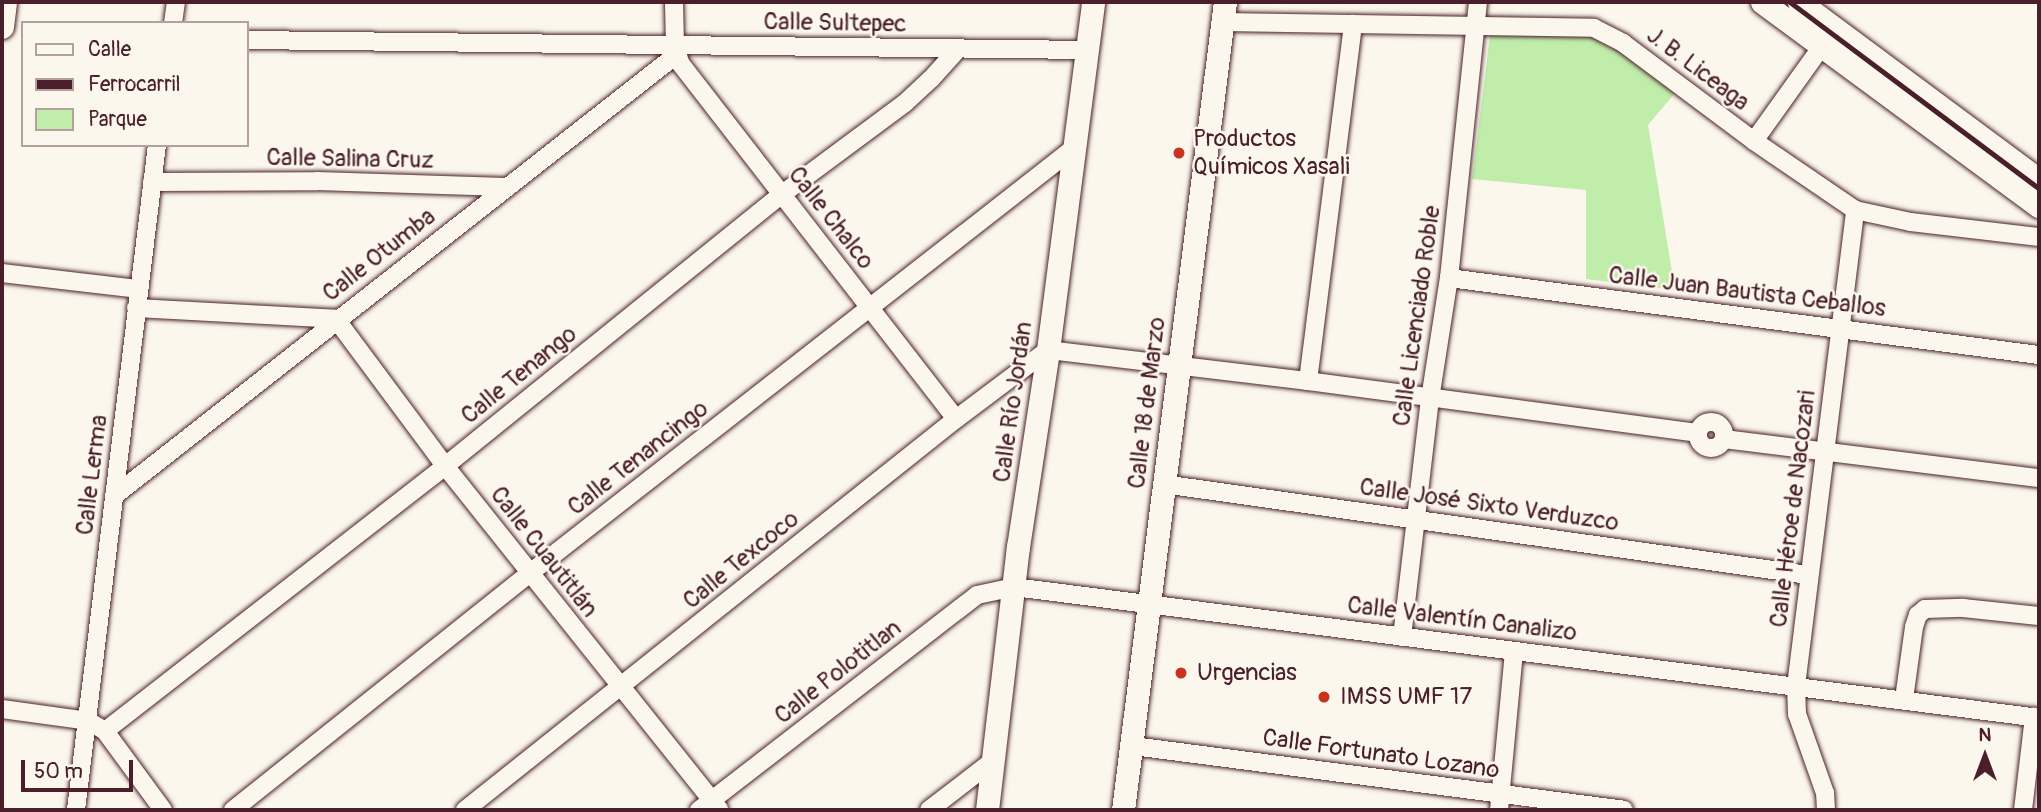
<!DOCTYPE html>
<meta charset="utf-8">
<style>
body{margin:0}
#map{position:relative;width:2041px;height:812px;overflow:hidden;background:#fbf7ec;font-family:Pangolin,sans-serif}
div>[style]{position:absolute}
.green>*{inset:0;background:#c0edaa}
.roads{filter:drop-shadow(0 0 2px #4a1f2b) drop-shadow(0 0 2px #4a1f2b)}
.minor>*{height:18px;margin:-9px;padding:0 9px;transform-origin:9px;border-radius:9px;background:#fbf7ec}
.minor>.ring{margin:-9px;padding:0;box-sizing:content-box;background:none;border:18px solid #fbf7ec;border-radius:50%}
.tertiary>*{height:23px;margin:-11.5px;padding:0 11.5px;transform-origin:11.5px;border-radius:11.5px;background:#fbf7ec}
.secondary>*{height:24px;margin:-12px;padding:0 12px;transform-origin:12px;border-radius:12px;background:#fbf7ec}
.rail>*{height:4.5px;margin:-2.25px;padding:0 2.25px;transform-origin:2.25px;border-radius:2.25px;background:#4a1f2b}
.dots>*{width:19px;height:19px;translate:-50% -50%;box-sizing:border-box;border:4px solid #fbf7ec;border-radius:50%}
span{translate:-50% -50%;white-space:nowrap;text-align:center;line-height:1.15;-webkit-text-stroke:5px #fbf7ec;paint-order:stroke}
.street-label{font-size:24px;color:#4a1f2b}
.poi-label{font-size:24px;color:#4a1f2b}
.left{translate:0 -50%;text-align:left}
.frame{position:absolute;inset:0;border:4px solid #4a1f2b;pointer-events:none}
.legend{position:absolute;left:21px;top:21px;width:228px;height:126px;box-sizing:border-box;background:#fbf7ec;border:2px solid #b4a19f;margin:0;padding:9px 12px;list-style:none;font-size:21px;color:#4a1f2b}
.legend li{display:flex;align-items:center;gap:14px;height:35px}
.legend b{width:35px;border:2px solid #b4a19f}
.north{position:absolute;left:1950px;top:721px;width:70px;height:70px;-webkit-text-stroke:5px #fbf7ec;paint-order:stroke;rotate:0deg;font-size:19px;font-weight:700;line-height:28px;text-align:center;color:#4a1f2b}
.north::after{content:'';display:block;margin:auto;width:24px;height:32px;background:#4a1f2b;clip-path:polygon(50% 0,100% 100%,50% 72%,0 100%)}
.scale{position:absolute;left:21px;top:760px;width:112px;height:32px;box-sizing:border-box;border:4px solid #4a1f2b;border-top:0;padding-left:9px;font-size:21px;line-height:24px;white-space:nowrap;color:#4a1f2b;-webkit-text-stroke:5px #fbf7ec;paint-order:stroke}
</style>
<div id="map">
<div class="green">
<i style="clip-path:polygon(1490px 35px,1600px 36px,1675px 93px,1648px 125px,1675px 290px,1586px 279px,1586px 190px,1472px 179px)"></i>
</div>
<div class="roads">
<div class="minor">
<i style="left:674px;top:2px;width:43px;rotate:88.7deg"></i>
<i style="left:675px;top:45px;width:19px;rotate:74deg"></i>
<i style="left:680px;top:63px;width:450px;rotate:52.2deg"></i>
<i style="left:1222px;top:22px;width:372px;rotate:0.9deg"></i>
<i style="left:1594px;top:28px;width:33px;rotate:27deg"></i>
<i style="left:1623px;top:43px;width:164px;rotate:36.8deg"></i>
<i style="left:1754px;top:141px;width:122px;rotate:34.3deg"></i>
<i style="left:1855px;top:210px;width:57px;rotate:12.1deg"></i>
<i style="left:1911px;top:222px;width:129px;rotate:6.7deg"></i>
<i style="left:173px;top:23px;width:21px;rotate:-82deg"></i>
<i style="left:247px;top:40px;width:840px;rotate:0.68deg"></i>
<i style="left:1754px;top:141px;width:117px;rotate:-54.4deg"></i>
<i style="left:152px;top:182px;width:165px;rotate:-0.3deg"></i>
<i style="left:317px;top:181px;width:188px;rotate:1.8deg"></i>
<i style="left:2px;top:273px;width:138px;rotate:6.7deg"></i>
<i style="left:1449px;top:278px;width:595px;rotate:7.44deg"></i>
<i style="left:136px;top:308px;width:200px;rotate:3.1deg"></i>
<i style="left:336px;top:319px;width:183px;rotate:53.4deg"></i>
<i style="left:445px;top:466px;width:440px;rotate:51.4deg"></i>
<i style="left:1308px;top:381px;width:360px;rotate:-82.8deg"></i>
<i class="ring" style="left:1698px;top:422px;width:8px;height:8px"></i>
<i style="left:1724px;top:439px;width:317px;rotate:7.1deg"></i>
<i style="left:1163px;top:484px;width:651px;rotate:8.03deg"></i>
<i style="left:114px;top:496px;width:714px;rotate:-38.12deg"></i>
<i style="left:1402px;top:637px;width:240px;rotate:-83.3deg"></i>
<i style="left:1430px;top:399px;width:122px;rotate:-81.1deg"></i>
<i style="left:1449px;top:278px;width:278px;rotate:-84deg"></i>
<i style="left:1904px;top:699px;width:73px;rotate:-82.1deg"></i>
<i style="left:1914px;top:627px;width:13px;rotate:-72deg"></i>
<i style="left:1918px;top:615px;width:9px;rotate:-41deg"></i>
<i style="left:1925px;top:609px;width:38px;rotate:-2deg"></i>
<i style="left:1963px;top:608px;width:76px;rotate:6deg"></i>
<i style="left:2px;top:709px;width:87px;rotate:7.9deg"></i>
<i style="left:88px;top:721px;width:20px;rotate:30deg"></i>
<i style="left:105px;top:731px;width:98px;rotate:53.7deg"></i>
<i style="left:105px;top:731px;width:431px;rotate:-37.9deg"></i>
<i style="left:445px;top:466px;width:432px;rotate:-38.9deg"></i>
<i style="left:781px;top:195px;width:154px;rotate:-36.6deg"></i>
<i style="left:905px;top:103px;width:35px;rotate:-43deg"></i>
<i style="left:931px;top:79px;width:39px;rotate:-48deg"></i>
<i style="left:1133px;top:746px;width:495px;rotate:7.4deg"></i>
<i style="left:76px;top:810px;width:670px;rotate:-83.06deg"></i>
<i style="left:233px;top:810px;width:380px;rotate:-38.6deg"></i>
<i style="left:530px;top:573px;width:690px;rotate:-38deg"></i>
<i style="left:465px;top:810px;width:628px;rotate:-38.53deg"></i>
<i style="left:956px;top:419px;width:115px;rotate:-36.9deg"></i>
<i style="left:1048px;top:350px;width:262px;rotate:6.8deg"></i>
<i style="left:1308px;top:381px;width:393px;rotate:7.6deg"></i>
<i style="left:699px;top:810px;width:351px;rotate:-37.7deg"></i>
<i style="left:977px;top:595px;width:38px;rotate:-12deg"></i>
<i style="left:1014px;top:587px;width:1033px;rotate:7.28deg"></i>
<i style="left:929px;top:810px;width:82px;rotate:-37.6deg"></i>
<i style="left:1499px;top:810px;width:159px;rotate:-84.6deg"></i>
<i style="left:1826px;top:810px;width:17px;rotate:-93deg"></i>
<i style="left:1825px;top:793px;width:84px;rotate:-109.5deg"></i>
<i style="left:1797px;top:714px;width:28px;rotate:-92deg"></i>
<i style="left:1796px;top:686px;width:480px;rotate:-82.9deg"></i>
<i style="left:2023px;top:810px;width:94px;rotate:-83.3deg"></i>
</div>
<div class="tertiary">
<i style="left:1762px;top:2px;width:344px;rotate:36.4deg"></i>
<i style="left:1799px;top:2px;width:299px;rotate:36.6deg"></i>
<i style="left:987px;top:810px;width:265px;rotate:-83.3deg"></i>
<i style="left:1018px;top:547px;width:199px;rotate:-81.3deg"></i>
<i style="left:1048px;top:350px;width:351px;rotate:-82.6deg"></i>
<i style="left:1123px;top:810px;width:814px;rotate:-82.81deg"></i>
</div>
<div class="secondary">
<i style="left:2px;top:27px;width:25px;rotate:-83deg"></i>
</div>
</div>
<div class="rail">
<i style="left:1790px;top:2px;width:311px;rotate:36.8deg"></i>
</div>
<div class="dots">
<i style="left:1179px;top:153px;background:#c8321e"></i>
<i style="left:1181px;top:673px;background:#c8321e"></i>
<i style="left:1324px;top:697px;background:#c8321e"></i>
</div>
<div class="street-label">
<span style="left:835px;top:23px;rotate:1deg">Calle Sultepec</span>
<span style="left:1698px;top:69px;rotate:37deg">J. B. Liceaga</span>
<span style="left:350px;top:159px;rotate:1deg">Calle Salina Cruz</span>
<span style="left:831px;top:218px;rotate:52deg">Calle Chalco</span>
<span style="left:379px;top:255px;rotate:-38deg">Calle Otumba</span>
<span style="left:1747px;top:292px;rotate:7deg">Calle Juan Bautista Ceballos</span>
<span style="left:1417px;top:316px;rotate:-82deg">Calle Licenciado Roble</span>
<span style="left:519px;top:375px;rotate:-39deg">Calle Tenango</span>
<span style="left:1013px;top:402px;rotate:-82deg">Calle Río Jordán</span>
<span style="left:1147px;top:403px;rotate:-83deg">Calle 18 de Marzo</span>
<span style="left:638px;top:458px;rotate:-38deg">Calle Tenancingo</span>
<span style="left:92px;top:475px;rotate:-83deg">Calle Lerma</span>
<span style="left:1489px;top:505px;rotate:8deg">Calle José Sixto Verduzco</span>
<span style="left:1793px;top:509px;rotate:-83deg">Calle Héroe de Nacozari</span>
<span style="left:544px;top:552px;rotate:52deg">Calle Cuautitlán</span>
<span style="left:741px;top:560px;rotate:-39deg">Calle Texcoco</span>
<span style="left:1462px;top:619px;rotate:7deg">Calle Valentín Canalizo</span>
<span style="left:838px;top:672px;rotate:-38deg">Calle Polotitlan</span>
<span style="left:1381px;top:754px;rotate:8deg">Calle Fortunato Lozano</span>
</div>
<div class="poi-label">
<span class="left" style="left:1193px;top:153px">Productos<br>Químicos Xasali</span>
<span class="left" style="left:1197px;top:673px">Urgencias</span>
<span class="left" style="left:1340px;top:697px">IMSS UMF 17</span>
</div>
<div class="frame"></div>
<ul class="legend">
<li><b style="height:9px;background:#fbf7ec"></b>Calle</li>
<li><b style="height:9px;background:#4a1f2b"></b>Ferrocarril</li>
<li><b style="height:19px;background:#c0edaa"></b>Parque</li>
</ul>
<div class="north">N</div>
<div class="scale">50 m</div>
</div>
